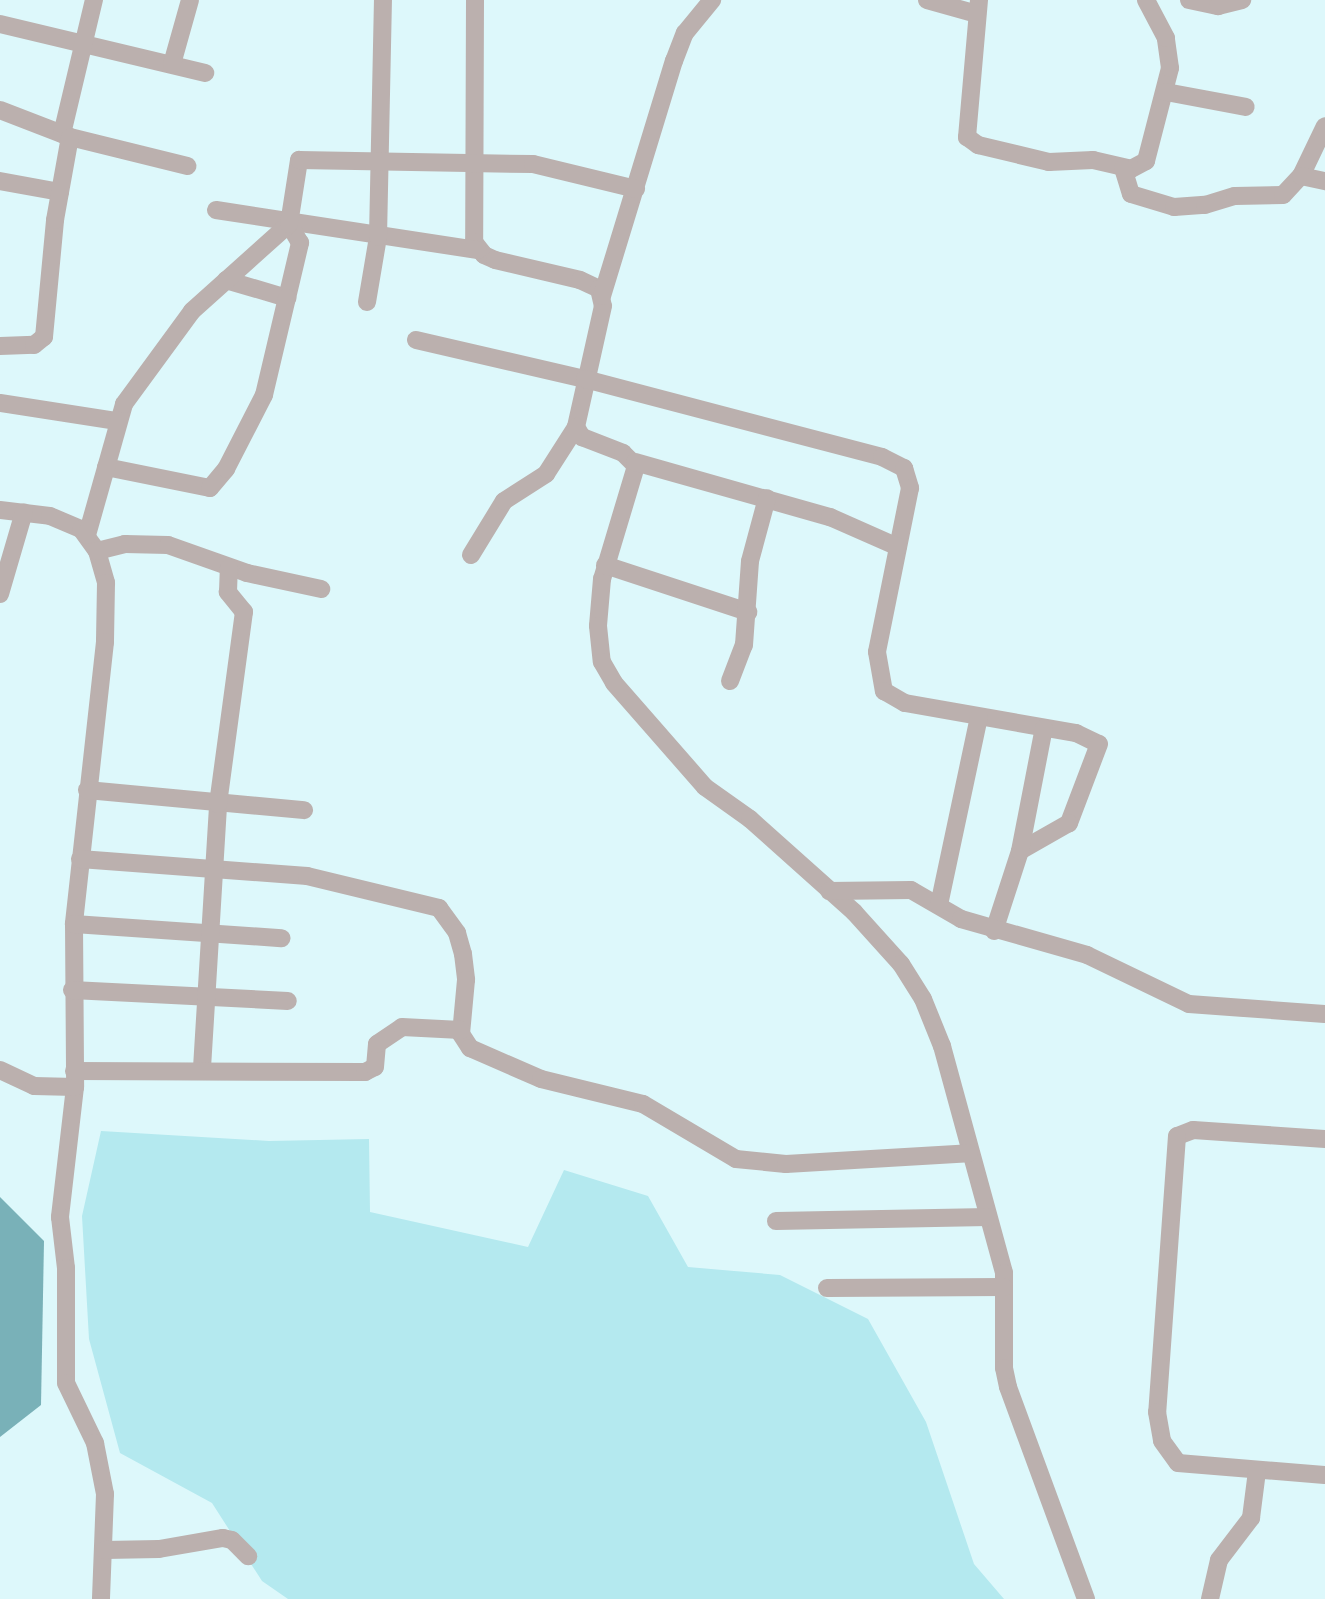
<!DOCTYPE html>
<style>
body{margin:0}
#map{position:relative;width:1325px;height:1599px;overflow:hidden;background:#ddf8fb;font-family:"Archivo Narrow",sans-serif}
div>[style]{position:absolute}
.green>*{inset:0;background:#b4e9ef}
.water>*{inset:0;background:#79b1b8}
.street>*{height:18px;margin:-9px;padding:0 9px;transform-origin:9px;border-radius:9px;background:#bbb0ae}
span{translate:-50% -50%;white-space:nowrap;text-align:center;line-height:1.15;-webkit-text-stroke:5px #fff;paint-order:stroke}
</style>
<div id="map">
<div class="green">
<i style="clip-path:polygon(101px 1131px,269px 1141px,369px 1139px,370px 1212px,528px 1247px,564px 1170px,648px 1196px,688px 1267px,780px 1275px,868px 1319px,926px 1422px,974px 1564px,1004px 1599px,288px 1599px,262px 1581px,212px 1503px,120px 1453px,89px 1339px,82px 1216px)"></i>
</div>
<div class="water">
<i style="clip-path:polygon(0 1197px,44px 1241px,41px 1405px,0 1437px)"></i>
</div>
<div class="street">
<i style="left:475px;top:0;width:242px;rotate:90.2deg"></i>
<i style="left:474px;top:242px;width:16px;rotate:52deg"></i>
<i style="left:484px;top:255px;width:12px;rotate:24deg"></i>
<i style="left:495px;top:260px;width:87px;rotate:13.2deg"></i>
<i style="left:580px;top:280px;width:21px;rotate:25deg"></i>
<i style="left:599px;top:289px;width:17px;rotate:77deg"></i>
<i style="left:603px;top:306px;width:124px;rotate:102.6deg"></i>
<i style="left:576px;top:427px;width:12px;rotate:59deg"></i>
<i style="left:582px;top:437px;width:44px;rotate:21.3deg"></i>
<i style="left:623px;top:453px;width:18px;rotate:45deg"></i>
<i style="left:636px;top:466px;width:118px;rotate:106.7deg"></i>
<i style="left:602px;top:579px;width:47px;rotate:94.9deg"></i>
<i style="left:598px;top:626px;width:36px;rotate:84deg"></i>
<i style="left:602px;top:662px;width:24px;rotate:60deg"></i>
<i style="left:614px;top:683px;width:138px;rotate:48.8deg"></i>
<i style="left:705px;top:787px;width:55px;rotate:35.4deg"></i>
<i style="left:750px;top:819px;width:140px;rotate:41.8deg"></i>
<i style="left:854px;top:912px;width:70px;rotate:47.9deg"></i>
<i style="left:901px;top:964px;width:41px;rotate:57.8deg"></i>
<i style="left:923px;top:999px;width:51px;rotate:68deg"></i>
<i style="left:942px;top:1046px;width:235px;rotate:74.7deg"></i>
<i style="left:1004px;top:1273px;width:95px;rotate:90deg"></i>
<i style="left:1004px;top:1368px;width:19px;rotate:78deg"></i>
<i style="left:1008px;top:1387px;width:226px;rotate:69.8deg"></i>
<i style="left:927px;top:0;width:52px;rotate:15.6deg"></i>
<i style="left:979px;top:0;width:138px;rotate:95deg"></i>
<i style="left:967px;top:137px;width:14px;rotate:36deg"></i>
<i style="left:978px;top:145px;width:73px;rotate:13.5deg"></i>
<i style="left:1049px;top:162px;width:44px;rotate:-2.6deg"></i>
<i style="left:1093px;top:160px;width:39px;rotate:13deg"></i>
<i style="left:1131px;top:169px;width:17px;rotate:-28deg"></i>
<i style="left:1146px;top:161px;width:96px;rotate:-75.5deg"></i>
<i style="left:1170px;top:68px;width:30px;rotate:-98deg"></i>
<i style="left:1166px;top:38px;width:43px;rotate:-117.8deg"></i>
<i style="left:1189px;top:0;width:30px;rotate:12deg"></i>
<i style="left:1218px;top:6px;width:25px;rotate:-14deg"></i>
<i style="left:0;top:24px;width:211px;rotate:13.4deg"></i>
<i style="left:172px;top:64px;width:66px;rotate:-74.3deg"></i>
<i style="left:1166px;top:92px;width:81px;rotate:10.6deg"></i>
<i style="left:0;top:110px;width:75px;rotate:21.1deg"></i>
<i style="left:70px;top:137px;width:121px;rotate:13.9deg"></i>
<i style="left:62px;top:134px;width:138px;rotate:-76.6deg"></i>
<i style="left:1123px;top:168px;width:27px;rotate:73deg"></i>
<i style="left:1131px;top:194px;width:45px;rotate:16.8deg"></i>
<i style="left:1174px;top:207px;width:31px;rotate:-4deg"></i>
<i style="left:1205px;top:205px;width:31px;rotate:-17deg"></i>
<i style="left:1235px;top:196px;width:48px;rotate:-1.2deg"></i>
<i style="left:1283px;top:195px;width:26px;rotate:-47deg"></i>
<i style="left:1301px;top:176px;width:55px;rotate:-64.4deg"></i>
<i style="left:1301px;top:176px;width:25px;rotate:12deg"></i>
<i style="left:0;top:181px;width:61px;rotate:10.4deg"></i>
<i style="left:216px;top:210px;width:265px;rotate:8.7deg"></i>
<i style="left:226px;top:280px;width:64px;rotate:16.4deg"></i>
<i style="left:287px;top:298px;width:57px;rotate:-76.7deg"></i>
<i style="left:300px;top:243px;width:22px;rotate:-120deg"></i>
<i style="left:602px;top:296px;width:246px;rotate:-73deg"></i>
<i style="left:674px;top:61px;width:30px;rotate:-69deg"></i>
<i style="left:685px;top:33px;width:43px;rotate:-50.7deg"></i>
<i style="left:367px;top:302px;width:66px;rotate:-80.4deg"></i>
<i style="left:378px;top:237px;width:237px;rotate:-88.8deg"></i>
<i style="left:416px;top:340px;width:173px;rotate:13deg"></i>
<i style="left:585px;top:379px;width:307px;rotate:14.7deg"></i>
<i style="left:882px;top:457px;width:25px;rotate:27deg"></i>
<i style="left:904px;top:468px;width:21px;rotate:73deg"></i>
<i style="left:910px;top:488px;width:167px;rotate:101.4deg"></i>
<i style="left:877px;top:652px;width:40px;rotate:80deg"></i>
<i style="left:884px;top:691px;width:24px;rotate:30deg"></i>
<i style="left:905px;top:703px;width:174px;rotate:10deg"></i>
<i style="left:1076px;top:733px;width:25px;rotate:26deg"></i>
<i style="left:1099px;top:744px;width:85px;rotate:110.8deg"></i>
<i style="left:1069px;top:823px;width:56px;rotate:150.3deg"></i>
<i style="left:1020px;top:851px;width:84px;rotate:108deg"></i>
<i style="left:0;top:346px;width:34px;rotate:-2deg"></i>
<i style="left:34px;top:345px;width:13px;rotate:-39deg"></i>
<i style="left:44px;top:337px;width:118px;rotate:-84.6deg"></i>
<i style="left:55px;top:220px;width:84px;rotate:-79.8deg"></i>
<i style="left:0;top:403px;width:117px;rotate:8.8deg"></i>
<i style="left:635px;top:462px;width:203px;rotate:15.8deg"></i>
<i style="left:830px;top:517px;width:74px;rotate:23.8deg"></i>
<i style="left:106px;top:467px;width:106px;rotate:11.4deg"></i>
<i style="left:210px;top:488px;width:25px;rotate:-50deg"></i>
<i style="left:226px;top:469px;width:83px;rotate:-62.8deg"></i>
<i style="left:264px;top:395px;width:100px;rotate:-76.7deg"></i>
<i style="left:0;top:510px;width:50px;rotate:6.8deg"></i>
<i style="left:50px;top:516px;width:34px;rotate:23deg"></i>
<i style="left:81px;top:529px;width:27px;rotate:54deg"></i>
<i style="left:97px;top:551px;width:33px;rotate:74deg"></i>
<i style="left:106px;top:583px;width:59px;rotate:91deg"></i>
<i style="left:105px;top:642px;width:284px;rotate:96.3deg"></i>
<i style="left:74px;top:924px;width:163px;rotate:89.6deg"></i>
<i style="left:75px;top:1087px;width:131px;rotate:96.6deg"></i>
<i style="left:60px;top:1217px;width:51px;rotate:83.3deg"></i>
<i style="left:66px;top:1268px;width:115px;rotate:90deg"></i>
<i style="left:66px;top:1383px;width:67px;rotate:64.2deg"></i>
<i style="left:95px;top:1443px;width:52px;rotate:78.9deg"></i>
<i style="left:105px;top:1494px;width:105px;rotate:92.2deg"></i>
<i style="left:87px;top:535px;width:136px;rotate:-74.2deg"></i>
<i style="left:124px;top:404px;width:115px;rotate:-53.8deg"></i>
<i style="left:192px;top:311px;width:130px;rotate:-41.9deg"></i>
<i style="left:289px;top:224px;width:65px;rotate:-81.1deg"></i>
<i style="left:299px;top:160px;width:234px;rotate:1deg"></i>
<i style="left:533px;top:164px;width:106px;rotate:13.6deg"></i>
<i style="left:97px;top:551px;width:29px;rotate:-14deg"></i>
<i style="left:125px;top:544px;width:43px;rotate:1.3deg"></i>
<i style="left:168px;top:545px;width:84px;rotate:19.5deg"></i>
<i style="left:247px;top:573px;width:76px;rotate:12.2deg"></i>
<i style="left:471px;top:555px;width:63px;rotate:-58.6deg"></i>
<i style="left:504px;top:501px;width:50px;rotate:-32.7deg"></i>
<i style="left:546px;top:474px;width:56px;rotate:-57.4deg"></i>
<i style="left:605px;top:565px;width:151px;rotate:18.2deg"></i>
<i style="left:0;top:594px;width:85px;rotate:-73.7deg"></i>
<i style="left:730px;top:681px;width:39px;rotate:-69deg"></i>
<i style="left:744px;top:645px;width:84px;rotate:-85.9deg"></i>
<i style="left:750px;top:561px;width:65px;rotate:-74.9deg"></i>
<i style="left:87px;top:790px;width:218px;rotate:5.3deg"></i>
<i style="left:1020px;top:851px;width:125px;rotate:-79deg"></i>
<i style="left:80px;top:859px;width:228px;rotate:4.3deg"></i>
<i style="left:307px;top:876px;width:136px;rotate:13.6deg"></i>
<i style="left:439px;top:908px;width:31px;rotate:54deg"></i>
<i style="left:457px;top:933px;width:22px;rotate:74deg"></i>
<i style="left:463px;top:954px;width:26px;rotate:83deg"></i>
<i style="left:466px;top:980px;width:54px;rotate:95.3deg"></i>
<i style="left:461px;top:1034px;width:17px;rotate:57deg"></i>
<i style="left:470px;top:1048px;width:77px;rotate:23.6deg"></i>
<i style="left:541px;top:1079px;width:105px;rotate:13.8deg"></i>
<i style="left:643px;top:1104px;width:108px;rotate:30.6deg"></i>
<i style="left:736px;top:1159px;width:50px;rotate:5.7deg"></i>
<i style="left:786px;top:1164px;width:183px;rotate:-3.4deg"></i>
<i style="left:829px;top:891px;width:82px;rotate:-0.7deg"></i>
<i style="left:911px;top:890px;width:58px;rotate:30.1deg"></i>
<i style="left:961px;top:919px;width:131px;rotate:15.9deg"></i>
<i style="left:1087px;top:955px;width:113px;rotate:25.7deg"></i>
<i style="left:1189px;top:1004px;width:136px;rotate:4.2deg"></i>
<i style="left:939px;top:905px;width:192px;rotate:-78deg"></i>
<i style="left:74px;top:924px;width:208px;rotate:3.9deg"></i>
<i style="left:72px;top:990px;width:216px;rotate:2.9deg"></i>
<i style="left:202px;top:1068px;width:264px;rotate:-86.5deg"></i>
<i style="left:218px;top:804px;width:194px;rotate:-82.3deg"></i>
<i style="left:244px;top:612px;width:26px;rotate:-129deg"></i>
<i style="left:228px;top:592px;width:24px;rotate:-88deg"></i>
<i style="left:0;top:1070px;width:38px;rotate:25deg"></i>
<i style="left:34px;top:1086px;width:41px;rotate:1.4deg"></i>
<i style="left:74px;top:1071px;width:291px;rotate:0.2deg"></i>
<i style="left:365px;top:1072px;width:11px;rotate:-27deg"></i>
<i style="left:375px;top:1067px;width:23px;rotate:-85deg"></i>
<i style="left:377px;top:1044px;width:30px;rotate:-34deg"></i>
<i style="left:402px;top:1027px;width:59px;rotate:2.9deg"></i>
<i style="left:1325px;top:1139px;width:132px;rotate:-176.1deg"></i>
<i style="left:1193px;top:1130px;width:17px;rotate:159deg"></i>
<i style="left:1177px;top:1136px;width:277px;rotate:94.1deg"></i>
<i style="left:1157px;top:1412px;width:29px;rotate:80deg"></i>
<i style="left:1162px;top:1441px;width:27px;rotate:54deg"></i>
<i style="left:1178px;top:1463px;width:147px;rotate:4.7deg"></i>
<i style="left:776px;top:1221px;width:212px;rotate:-1.1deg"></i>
<i style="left:827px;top:1288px;width:177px;rotate:-0.3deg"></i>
<i style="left:105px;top:1550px;width:54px;rotate:-1.1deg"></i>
<i style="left:159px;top:1549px;width:65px;rotate:-9.8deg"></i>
<i style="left:223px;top:1538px;width:9px;rotate:13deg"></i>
<i style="left:232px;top:1540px;width:23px;rotate:45deg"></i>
<i style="left:1210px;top:1599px;width:40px;rotate:-77deg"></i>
<i style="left:1219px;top:1560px;width:53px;rotate:-52.7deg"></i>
<i style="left:1251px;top:1518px;width:47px;rotate:-82.7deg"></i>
</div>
</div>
